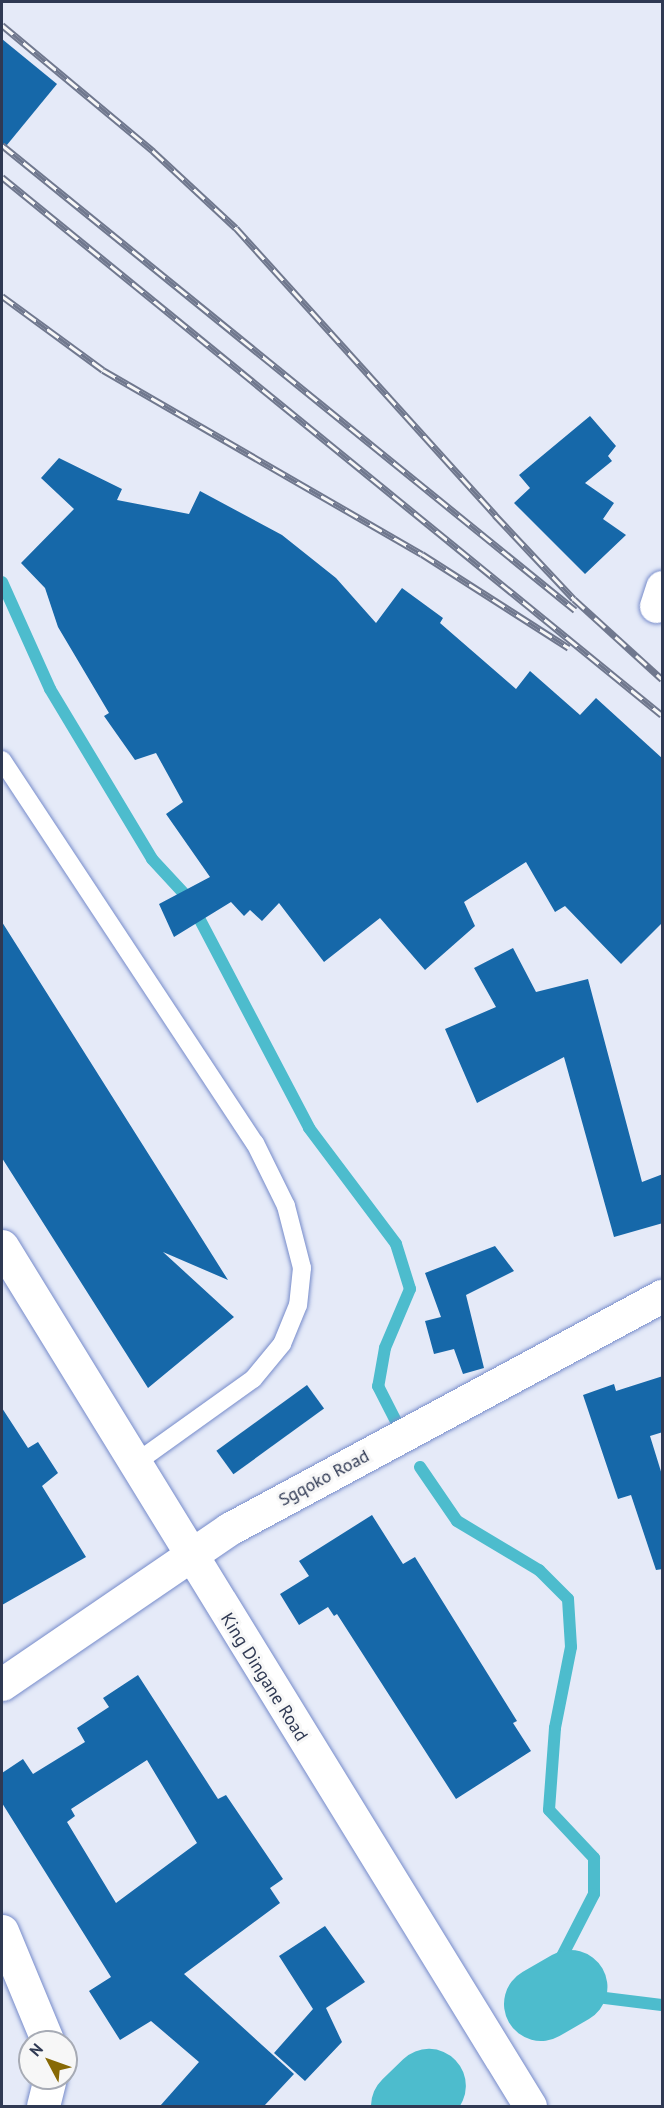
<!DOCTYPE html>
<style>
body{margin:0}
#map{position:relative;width:664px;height:2108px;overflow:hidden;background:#e5eaf8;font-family:"PT Sans",sans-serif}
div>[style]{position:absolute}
.stream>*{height:12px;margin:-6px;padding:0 6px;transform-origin:6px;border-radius:6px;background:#4dbccd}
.river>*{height:74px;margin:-37px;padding:0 37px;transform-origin:37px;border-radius:37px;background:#4dbccd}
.building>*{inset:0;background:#1668a9;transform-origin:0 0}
.roads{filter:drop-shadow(0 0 2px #768bca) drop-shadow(0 0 2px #768bca)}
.lane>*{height:18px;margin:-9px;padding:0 9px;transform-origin:9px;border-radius:9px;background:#fff}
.street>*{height:33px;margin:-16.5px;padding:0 16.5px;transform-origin:16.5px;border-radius:16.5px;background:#fff}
.secondary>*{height:33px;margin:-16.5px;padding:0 16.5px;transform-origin:16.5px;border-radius:16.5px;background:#fff}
.rail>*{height:7px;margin-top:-3.5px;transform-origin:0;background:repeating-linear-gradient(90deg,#f7f7f7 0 14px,#70788e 0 28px);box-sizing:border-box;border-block:2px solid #70788e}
span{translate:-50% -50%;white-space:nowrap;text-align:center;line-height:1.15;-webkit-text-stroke:6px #f7f7f7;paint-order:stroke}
.street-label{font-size:18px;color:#2f3953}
.frame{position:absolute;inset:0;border:3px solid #2f3953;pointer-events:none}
.north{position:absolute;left:18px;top:2030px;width:60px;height:60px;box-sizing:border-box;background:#f7f7f7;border:2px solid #a7abb5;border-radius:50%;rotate:311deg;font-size:16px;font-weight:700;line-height:24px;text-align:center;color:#2f3953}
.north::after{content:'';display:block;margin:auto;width:21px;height:27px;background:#876905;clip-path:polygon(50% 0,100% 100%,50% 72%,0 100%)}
</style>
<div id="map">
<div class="stream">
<i style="left:2px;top:582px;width:117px;rotate:65.8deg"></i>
<i style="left:50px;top:689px;width:198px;rotate:59deg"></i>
<i style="left:152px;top:859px;width:54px;rotate:47.2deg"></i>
<i style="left:189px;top:899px;width:259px;rotate:62.3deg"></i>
<i style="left:309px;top:1128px;width:145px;rotate:53.1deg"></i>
<i style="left:396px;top:1244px;width:47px;rotate:72.7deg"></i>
<i style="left:410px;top:1289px;width:64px;rotate:113deg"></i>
<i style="left:385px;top:1348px;width:39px;rotate:100deg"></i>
<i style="left:378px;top:1386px;width:39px;rotate:63deg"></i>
<i style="left:420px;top:1467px;width:65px;rotate:55.6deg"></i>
<i style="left:457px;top:1521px;width:96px;rotate:30.9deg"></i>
<i style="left:539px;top:1570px;width:41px;rotate:45deg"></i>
<i style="left:568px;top:1599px;width:48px;rotate:86.4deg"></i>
<i style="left:571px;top:1647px;width:83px;rotate:101.2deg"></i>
<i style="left:555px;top:1728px;width:82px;rotate:94.2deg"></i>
<i style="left:549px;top:1810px;width:66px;rotate:46.8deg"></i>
<i style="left:594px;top:1858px;width:36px;rotate:90deg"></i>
<i style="left:594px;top:1894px;width:79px;rotate:117.2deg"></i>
<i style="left:558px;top:1964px;width:26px;rotate:62deg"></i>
<i style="left:570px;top:1987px;width:29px;rotate:20deg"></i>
<i style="left:597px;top:1997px;width:65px;rotate:7deg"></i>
</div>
<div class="river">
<i style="left:541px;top:2004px;width:34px;rotate:-30deg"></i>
<i style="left:408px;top:2106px;width:29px;rotate:-44deg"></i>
</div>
<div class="building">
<i style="clip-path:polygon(2px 39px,57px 84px,2px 151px)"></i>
<i style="clip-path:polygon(590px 416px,616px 446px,608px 456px,612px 461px,585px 483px,614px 503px,603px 519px,626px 535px,585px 574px,514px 503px,530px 488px,519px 475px)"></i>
<i style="clip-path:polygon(59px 458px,122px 489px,117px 500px,189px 514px,200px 491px,282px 535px,336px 578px,376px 623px,402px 588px,443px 618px,440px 623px,516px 689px,530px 671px,580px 715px,596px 698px,663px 759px,663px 922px,621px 964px,565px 906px,555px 912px,526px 862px,464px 902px,475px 926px,425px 970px,380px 918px,324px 962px,279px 903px,262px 921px,250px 910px,244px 916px,231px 902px,174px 937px,159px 904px,210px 877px,166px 814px,183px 802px,156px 753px,135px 760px,104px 716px,109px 713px,58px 627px,45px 588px,21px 563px,74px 509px,41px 478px)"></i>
<i style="clip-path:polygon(2px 922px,228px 1280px,163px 1252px,234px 1317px,148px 1388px,2px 1158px)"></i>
<i style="clip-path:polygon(513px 948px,536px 992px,588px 979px,642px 1182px,663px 1174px,663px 1223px,614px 1237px,564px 1057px,477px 1103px,445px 1029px,496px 1007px,474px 968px)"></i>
<i style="clip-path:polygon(495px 1246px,514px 1271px,466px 1295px,484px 1368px,463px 1374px,454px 1349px,434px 1354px,425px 1321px,441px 1317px,425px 1273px)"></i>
<i style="clip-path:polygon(663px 1376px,663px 1432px,650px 1436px,663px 1478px,663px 1569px,656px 1570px,631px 1495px,618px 1499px,583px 1395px,614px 1384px,616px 1391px)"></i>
<i style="left:307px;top:1385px;width:29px;height:112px;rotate:54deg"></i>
<i style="clip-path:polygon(2px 1408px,28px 1448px,38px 1442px,58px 1473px,42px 1486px,86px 1557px,2px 1605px)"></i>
<i style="clip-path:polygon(372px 1515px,403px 1564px,415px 1557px,517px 1721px,513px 1723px,531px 1751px,456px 1799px,337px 1614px,334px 1616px,328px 1607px,299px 1625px,280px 1594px,309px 1576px,299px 1561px)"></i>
<i style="clip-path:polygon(evenodd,138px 1675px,218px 1799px,226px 1795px,283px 1879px,270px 1888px,280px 1903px,184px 1974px,294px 2074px,264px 2106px,160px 2106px,199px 2062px,151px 2021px,120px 2040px,89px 1991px,111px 1977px,2px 1803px,2px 1773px,23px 1759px,33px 1774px,85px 1742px,77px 1728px,109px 1707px,103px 1698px,138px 1675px,147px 1760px,197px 1843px,116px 1903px,67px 1822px,75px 1816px,71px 1809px,147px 1760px)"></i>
<i style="clip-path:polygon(325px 1926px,365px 1982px,326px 2008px,342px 2042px,305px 2081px,274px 2053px,313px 2009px,279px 1956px)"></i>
</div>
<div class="roads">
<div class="lane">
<i style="left:2px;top:760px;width:459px;rotate:56.6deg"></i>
<i style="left:255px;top:1143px;width:70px;rotate:63.8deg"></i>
<i style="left:286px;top:1206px;width:64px;rotate:75.5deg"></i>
<i style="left:302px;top:1268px;width:37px;rotate:96deg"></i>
<i style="left:298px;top:1305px;width:42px;rotate:112.3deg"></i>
<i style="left:282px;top:1344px;width:45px;rotate:129.6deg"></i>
<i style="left:253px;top:1379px;width:148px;rotate:144.4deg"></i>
</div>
<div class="street">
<i style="left:656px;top:606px;width:20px;rotate:-72deg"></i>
<i style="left:2px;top:1684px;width:275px;rotate:-34.3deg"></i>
<i style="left:229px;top:1529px;width:492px;rotate:-28.3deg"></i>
<i style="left:2px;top:1931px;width:120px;rotate:67.5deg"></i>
<i style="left:43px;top:2106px;width:29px;rotate:-76deg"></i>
</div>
<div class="secondary">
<i style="left:2px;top:1246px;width:1009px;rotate:58.45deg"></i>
</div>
</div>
<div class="rail">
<i style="left:2px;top:25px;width:197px;rotate:39.8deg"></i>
<i style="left:153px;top:151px;width:113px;rotate:42.9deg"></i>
<i style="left:236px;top:228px;width:387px;rotate:47.9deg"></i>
<i style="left:495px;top:515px;width:115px;rotate:46.8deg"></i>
<i style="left:574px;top:599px;width:119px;rotate:42.3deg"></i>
<i style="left:2px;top:145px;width:738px;rotate:39.06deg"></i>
<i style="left:2px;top:177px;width:851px;rotate:39.19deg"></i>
<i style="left:2px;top:296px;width:125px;rotate:36.2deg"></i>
<i style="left:103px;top:370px;width:368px;rotate:30deg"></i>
<i style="left:422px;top:554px;width:174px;rotate:32.6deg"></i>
</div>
<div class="street-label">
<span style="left:324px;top:1478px;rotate:-28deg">Sgqoko Road</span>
<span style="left:264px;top:1677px;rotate:58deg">King Dingane Road</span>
</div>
<div class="frame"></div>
<div class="north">N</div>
</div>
